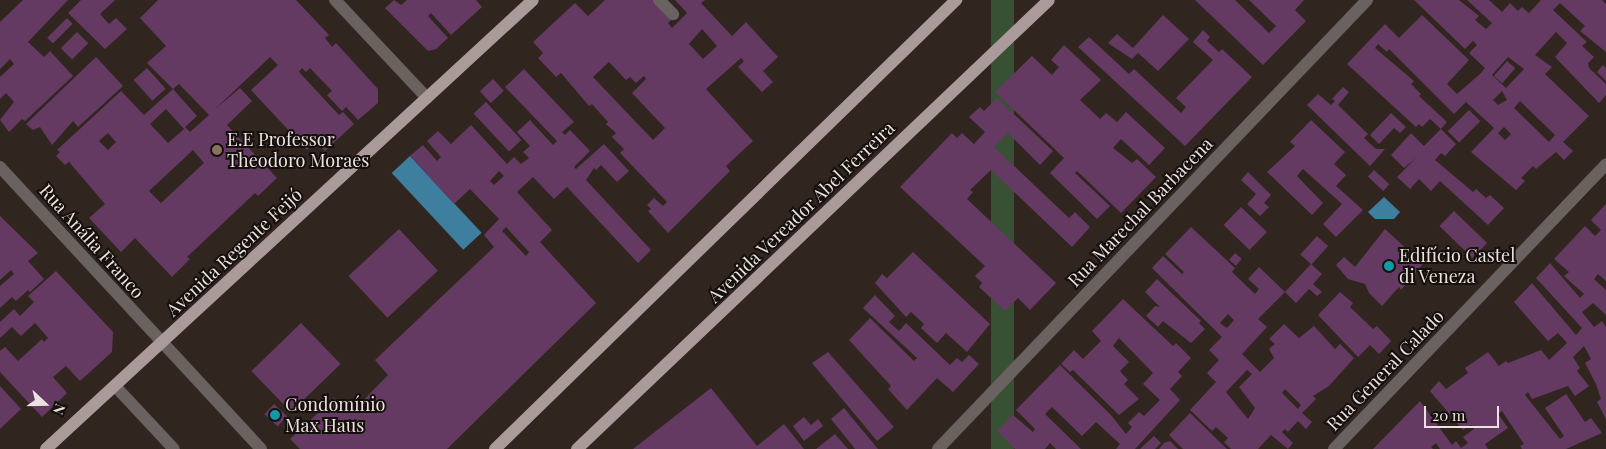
<!DOCTYPE html>
<meta charset="utf-8">
<style>
body{margin:0}
#map{position:relative;width:1606px;height:449px;overflow:hidden;background:#312520;font-family:"Playfair Display",serif}
div>[style]{position:absolute}
.green>*{inset:0;background:#385134;transform-origin:0 0}
.water>*{inset:0;background:#3e7f9f;transform-origin:0 0}
.building>*{inset:0;background:#643a62;transform-origin:0 0}
.minor>*{height:12px;margin:-6px;padding:0 6px;transform-origin:6px;border-radius:6px;background:#696261}
.major>*{height:12px;margin:-6px;padding:0 6px;transform-origin:6px;border-radius:6px;background:#aa9b9a}
.dots>*{width:14px;height:14px;translate:-50% -50%;box-sizing:border-box;border:2px solid #150f0d;border-radius:50%}
span{translate:-50% -50%;white-space:nowrap;text-align:center;line-height:1.15;-webkit-text-stroke:4px #150f0d;paint-order:stroke}
.poi-label{font-size:18px;color:#ebe3e0}
.left{translate:0 -50%;text-align:left}
.street-label{font-size:18px;color:#ebe3e0}
.north{position:absolute;left:20px;top:379px;width:50px;height:50px;-webkit-text-stroke:4px #150f0d;paint-order:stroke;rotate:111deg;font-size:14px;font-weight:700;line-height:20px;text-align:center;color:#ebe3e0}
.north::after{content:'';display:block;margin:auto;width:18px;height:22px;background:#ebe3e0;clip-path:polygon(50% 0,100% 100%,50% 72%,0 100%)}
.scale{position:absolute;left:1424px;top:406px;width:75px;height:22px;box-sizing:border-box;border:2px solid #ebe3e0;border-top:0;padding-left:6px;font-size:15px;line-height:18px;white-space:nowrap;color:#ebe3e0;-webkit-text-stroke:4px #150f0d;paint-order:stroke}
</style>
<div id="map">
<div class="green">
<i style="left:991px;top:0;width:23px;height:648px"></i>
</div>
<div class="water">
<i style="left:410px;top:156px;width:105px;height:25px;rotate:47deg"></i>
<i style="clip-path:polygon(1384px 197px,1400px 212px,1394px 219px,1375px 219px,1368px 212px)"></i>
</div>
<div class="building">
<i style="clip-path:polygon(23px 0,68px 0,28px 42px,44px 57px,50px 51px,73px 76px,25px 121px,22px 119px,9px 132px,0 120px,14px 102px,6px 93px,0 99px,0 77px,14px 64px,10px 59px,0 69px,0 22px)"></i>
<i style="clip-path:polygon(81px 0,115px 0,100px 14px,109px 24px,116px 18px,127px 29px,105px 49px,68px 13px)"></i>
<i style="clip-path:polygon(evenodd,158px 0,296px 0,329px 35px,325px 38px,332px 47px,336px 43px,378px 89px,378px 103px,358px 120px,346px 107px,342px 111px,327px 95px,332px 91px,310px 68px,306px 72px,302px 68px,299px 72px,339px 115px,343px 112px,354px 124px,325px 151px,316px 142px,307px 150px,251px 90px,278px 65px,270px 57px,214px 110px,240px 88px,252px 101px,227px 125px,277px 178px,258px 196px,255px 193px,187px 257px,190px 259px,172px 277px,135px 238px,121px 252px,89px 218px,105px 204px,69px 162px,65px 165px,56px 156px,60px 152px,57px 150px,121px 91px,144px 115px,173px 89px,197px 116px,185px 127px,190px 132px,209px 115px,179px 84px,173px 89px,147px 63px,166px 46px,140px 18px,158px 0,166px 109px,184px 129px,168px 143px,150px 124px,166px 109px,158px 0,108px 133px,116px 142px,108px 150px,99px 141px,108px 133px,158px 0,193px 150px,204px 163px,161px 203px,149px 191px,193px 150px)"></i>
<i style="clip-path:polygon(394px 0,401px 5px,407px 0,476px 0,482px 7px,451px 35px,431px 13px,428px 16px,448px 38px,436px 49px,428px 51px,385px 8px)"></i>
<i style="clip-path:polygon(evenodd,605px 0,654px 0,672px 19px,668px 23px,672px 28px,687px 13px,675px 0,705px 0,701px 3px,732px 36px,746px 22px,778px 57px,763px 71px,773px 82px,762px 92px,738px 67px,744px 61px,741px 58px,706px 89px,753px 141px,726px 166px,730px 171px,668px 233px,648px 211px,651px 209px,647px 205px,654px 198px,663px 206px,667px 202px,620px 153px,624px 149px,612px 137px,616px 133px,606px 124px,608px 122px,592px 104px,589px 106px,561px 73px,556px 77px,538px 58px,543px 53px,533px 42px,575px 3px,588px 16px,605px 0,702px 29px,717px 46px,703px 59px,689px 44px,702px 29px,605px 0,609px 62px,626px 80px,630px 77px,636px 83px,644px 76px,646px 79px,632px 93px,665px 128px,653px 140px,593px 77px,609px 62px)"></i>
<i style="clip-path:polygon(1195px 0,1235px 0,1269px 33px,1276px 26px,1249px 0,1304px 0,1295px 10px,1306px 21px,1263px 65px)"></i>
<i style="clip-path:polygon(evenodd,1414px 0,1459px 0,1479px 16px,1475px 20px,1486px 29px,1492px 23px,1467px 0,1489px 0,1502px 12px,1510px 3px,1518px 11px,1522px 7px,1529px 13px,1541px 0,1602px 0,1606px 4px,1606px 52px,1580px 31px,1585px 26px,1560px 3px,1553px 10px,1587px 42px,1582px 46px,1594px 57px,1588px 63px,1589px 68px,1606px 84px,1606px 95px,1599px 103px,1555px 57px,1567px 43px,1556px 32px,1535px 55px,1552px 67px,1545px 74px,1589px 116px,1563px 142px,1573px 151px,1564px 160px,1556px 152px,1536px 169px,1533px 166px,1521px 178px,1525px 181px,1516px 190px,1471px 152px,1494px 128px,1466px 102px,1454px 114px,1389px 49px,1387px 52px,1378px 44px,1375px 48px,1414px 81px,1411px 84px,1421px 94px,1419px 96px,1447px 122px,1441px 129px,1430px 119px,1422px 127px,1419px 124px,1416px 127px,1347px 64px,1385px 24px,1399px 38px,1422px 15px,1469px 60px,1447px 84px,1457px 94px,1481px 73px,1485px 68px,1469px 53px,1477px 45px,1473px 41px,1465px 49px,1414px 0,1508px 57px,1524px 69px,1506px 88px,1492px 75px,1508px 57px,1414px 0,1502px 91px,1507px 100px,1498px 105px,1493px 100px,1502px 91px,1414px 0,1520px 101px,1555px 135px,1549px 142px,1514px 108px,1520px 101px,1414px 0,1504px 127px,1511px 134px,1505px 140px,1498px 133px,1504px 127px)"></i>
<i style="clip-path:polygon(1163px 15px,1189px 39px,1158px 71px,1138px 53px,1132px 59px,1108px 43px,1117px 34px,1133px 48px)"></i>
<i style="left:67px;top:18px;width:8px;height:28px;rotate:45deg"></i>
<i style="clip-path:polygon(1203px 30px,1210px 37px,1207px 41px,1219px 52px,1222px 49px,1252px 77px,1185px 146px,1078px 47px,1089px 37px,1129px 74px,1134px 69px,1181px 113px,1186px 107px,1176px 98px,1213px 60px,1193px 42px)"></i>
<i style="left:77px;top:32px;width:16px;height:23px;rotate:45deg"></i>
<i style="clip-path:polygon(1064px 45px,1101px 80px,1080px 100px,1100px 119px,1106px 113px,1117px 122px,1126px 112px,1165px 148px,1149px 165px,1121px 139px,1113px 148px,1132px 163px,1137px 159px,1156px 177px,1121px 213px,1077px 171px,1075px 173px,1110px 206px,1097px 219px,1050px 173px,1064px 158px,995px 92px,1032px 56px,1052px 75px,1059px 67px,1051px 60px)"></i>
<i style="clip-path:polygon(96px 57px,123px 86px,78px 127px,73px 121px,52px 145px,40px 127px,33px 130px,26px 124px)"></i>
<i style="left:1507px;top:61px;width:11px;height:20px;rotate:41deg"></i>
<i style="clip-path:polygon(1603px 65px,1606px 68px,1606px 81px,1597px 72px)"></i>
<i style="left:147px;top:68px;width:28px;height:18px;rotate:48deg"></i>
<i style="clip-path:polygon(evenodd,524px 69px,574px 122px,562px 132px,565px 135px,570px 130px,590px 151px,574px 167px,576px 169px,604px 144px,629px 171px,617px 182px,601px 165px,596px 170px,594px 168px,586px 180px,651px 250px,638px 263px,567px 187px,554px 199px,533px 177px,517px 192px,552px 230px,540px 242px,596px 303px,447px 449px,300px 449px,290px 439px,334px 398px,351px 413px,388px 375px,375px 360px,494px 247px,484px 235px,499px 219px,470px 189px,454px 204px,410px 156px,423px 145px,437px 161px,441px 157px,427px 141px,438px 131px,451px 144px,471px 125px,507px 164px,514px 157px,521px 164px,529px 158px,523px 152px,530px 146px,517px 132px,530px 120px,553px 145px,557px 141px,505px 87px,524px 69px,499px 171px,504px 176px,494px 185px,490px 181px,499px 171px,524px 69px,506px 227px,529px 252px,526px 256px,502px 231px,506px 227px)"></i>
<i style="left:493px;top:79px;width:16px;height:18px;rotate:47deg"></i>
<i style="clip-path:polygon(1343px 87px,1349px 92px,1338px 105px,1368px 134px,1364px 138px,1376px 149px,1385px 149px,1370px 166px,1307px 105px,1318px 94px,1331px 105px,1335px 101px,1332px 99px)"></i>
<i style="clip-path:polygon(997px 98px,1053px 151px,1040px 165px,1008px 133px,994px 147px,1069px 218px,1075px 212px,1090px 227px,1072px 247px,991px 170px,970px 190px,973px 192px,967px 199px,1056px 283px,1030px 310px,1018px 298px,1005px 311px,979px 287px,982px 283px,975px 276px,985px 266px,900px 187px,952px 133px,957px 138px,962px 133px,974px 144px,985px 132px,969px 117px,980px 107px,984px 111px)"></i>
<i style="left:486px;top:102px;width:52px;height:17px;rotate:47deg"></i>
<i style="left:1469px;top:110px;width:16px;height:30px;rotate:45deg"></i>
<i style="clip-path:polygon(1391px 113px,1406px 127px,1400px 133px,1394px 128px,1379px 144px,1370px 135px)"></i>
<i style="clip-path:polygon(1311px 120px,1345px 152px,1334px 164px,1346px 175px,1336px 186px,1363px 210px,1336px 237px,1323px 224px,1342px 204px,1303px 169px,1297px 176px,1323px 203px,1312px 215px,1267px 172px,1295px 146px,1290px 142px)"></i>
<i style="clip-path:polygon(1441px 129px,1456px 144px,1445px 156px,1441px 153px,1435px 160px,1473px 192px,1476px 189px,1486px 198px,1490px 195px,1504px 208px,1488px 225px,1440px 181px,1431px 191px,1419px 179px,1410px 189px,1397px 177px,1416px 158px,1404px 168px,1391px 155px,1411px 133px,1424px 146px)"></i>
<i style="left:1374px;top:170px;width:21px;height:9px;rotate:43deg"></i>
<i style="clip-path:polygon(1248px 172px,1271px 195px,1264px 203px,1269px 207px,1260px 216px,1247px 204px,1256px 194px,1241px 180px)"></i>
<i style="clip-path:polygon(1606px 204px,1606px 281px,1598px 274px,1594px 279px,1606px 290px,1606px 315px,1593px 303px,1582px 312px,1594px 327px,1602px 321px,1606px 327px,1606px 419px,1597px 402px,1601px 399px,1596px 384px,1585px 363px,1591px 359px,1584px 346px,1573px 357px,1580px 368px,1577px 371px,1589px 386px,1575px 396px,1568px 386px,1532px 399px,1528px 392px,1525px 395px,1560px 439px,1564px 436px,1545px 408px,1566px 394px,1585px 422px,1591px 418px,1602px 433px,1566px 449px,1522px 449px,1520px 446px,1524px 444px,1502px 411px,1498px 414px,1508px 428px,1485px 444px,1488px 449px,1440px 449px,1436px 443px,1431px 447px,1433px 449px,1373px 449px,1420px 401px,1452px 445px,1456px 441px,1461px 448px,1468px 443px,1463px 437px,1474px 429px,1471px 425px,1463px 430px,1430px 391px,1439px 381px,1446px 389px,1468px 373px,1465px 368px,1488px 352px,1499px 366px,1506px 361px,1508px 363px,1541px 350px,1549px 360px,1567px 343px,1558px 333px,1548px 341px,1514px 302px,1532px 283px,1576px 335px,1582px 328px,1536px 278px,1550px 263px,1580px 298px,1584px 294px,1564px 276px,1569px 272px,1554px 259px,1585px 226px,1595px 236px,1601px 230px,1591px 220px)"></i>
<i style="left:1241px;top:207px;width:36px;height:25px;rotate:44deg"></i>
<i style="left:1454px;top:211px;width:46px;height:21px;rotate:44deg"></i>
<i style="clip-path:polygon(0 216px,38px 253px,28px 261px,44px 279px,30px 292px,28px 290px,16px 301px,12px 297px,0 308px,0 286px,14px 274px,11px 270px,0 280px)"></i>
<i style="clip-path:polygon(evenodd,1191px 227px,1235px 268px,1232px 272px,1255px 294px,1259px 289px,1248px 279px,1259px 267px,1285px 292px,1258px 319px,1267px 327px,1242px 354px,1260px 372px,1274px 358px,1269px 349px,1275px 344px,1269px 339px,1284px 324px,1299px 338px,1314px 326px,1335px 349px,1340px 344px,1354px 358px,1329px 386px,1313px 396px,1316px 399px,1302px 413px,1312px 422px,1306px 429px,1298px 421px,1288px 432px,1285px 429px,1282px 432px,1293px 443px,1288px 449px,1271px 435px,1258px 449px,1231px 449px,1224px 442px,1228px 438px,1216px 427px,1212px 431px,1190px 410px,1216px 382px,1207px 373px,1219px 360px,1209px 350px,1222px 337px,1152px 268px,1163px 256px,1182px 274px,1184px 272px,1165px 254px,1191px 227px,1228px 314px,1234px 320px,1227px 328px,1220px 323px,1228px 314px,1191px 227px,1247px 370px,1252px 374px,1239px 387px,1255px 408px,1248px 419px,1226px 392px,1247px 370px,1191px 227px,1285px 389px,1301px 405px,1298px 409px,1282px 393px,1285px 389px)"></i>
<i style="left:399px;top:229px;width:57px;height:69px;rotate:47deg"></i>
<i style="clip-path:polygon(1385px 229px,1410px 252px,1407px 255px,1412px 259px,1418px 258px,1422px 265px,1401px 290px,1399px 287px,1382px 306px,1369px 293px,1365px 284px,1348px 279px,1336px 265px,1344px 257px,1355px 267px)"></i>
<i style="left:1317px;top:236px;width:15px;height:25px;rotate:42deg"></i>
<i style="clip-path:polygon(913px 252px,990px 324px,967px 352px,946px 333px,937px 343px,921px 328px,924px 324px,911px 312px,906px 317px,875px 283px,882px 274px,887px 278px)"></i>
<i style="left:1235px;top:253px;width:9px;height:9px;rotate:41deg"></i>
<i style="clip-path:polygon(1311px 264px,1322px 274px,1313px 284px,1322px 292px,1317px 296px,1309px 289px,1296px 303px,1285px 292px)"></i>
<i style="clip-path:polygon(56px 271px,113px 332px,112px 352px,80px 381px,66px 366px,53px 377px,67px 393px,42px 417px,0 372px,0 351px,5px 347px,18px 361px,42px 339px,44px 342px,48px 338px,35px 323px,21px 336px,12px 327px,0 338px,0 322px,14px 309px,20px 316px,34px 302px,28px 296px)"></i>
<i style="clip-path:polygon(1157px 279px,1201px 321px,1199px 323px,1205px 329px,1191px 343px,1163px 321px,1158px 327px,1146px 316px,1155px 306px,1160px 307px,1145px 292px)"></i>
<i style="clip-path:polygon(1340px 292px,1353px 303px,1350px 307px,1373px 329px,1377px 326px,1391px 341px,1379px 354px,1370px 345px,1358px 357px,1318px 315px)"></i>
<i style="clip-path:polygon(875px 295px,895px 316px,889px 322px,899px 331px,906px 323px,950px 365px,957px 358px,962px 362px,969px 355px,979px 364px,953px 392px,937px 378px,907px 410px,888px 389px,891px 386px,849px 340px,870px 318px,914px 361px,917px 358px,863px 308px)"></i>
<i style="clip-path:polygon(1123px 299px,1173px 346px,1176px 343px,1191px 358px,1178px 372px,1182px 376px,1170px 389px,1180px 400px,1135px 449px,1116px 449px,1120px 444px,1096px 422px,1082px 436px,1052px 407px,1045px 414px,1081px 449px,1056px 449px,1050px 443px,1045px 449px,1015px 449px,997px 431px,1013px 415px,1033px 432px,1035px 429px,1016px 410px,1060px 365px,1111px 415px,1126px 434px,1132px 427px,1128px 423px,1139px 412px,1144px 416px,1160px 400px,1143px 384px,1153px 373px,1119px 338px,1113px 346px,1129px 362px,1120px 371px,1128px 380px,1124px 384px,1139px 399px,1119px 415px,1073px 370px,1070px 372px,1061px 364px,1074px 350px,1083px 359px,1101px 341px,1092px 331px)"></i>
<i style="left:301px;top:323px;width:57px;height:69px;rotate:46deg"></i>
<i style="clip-path:polygon(828px 352px,894px 427px,877px 441px,812px 363px)"></i>
<i style="clip-path:polygon(0 386px,21px 409px,0 429px)"></i>
<i style="clip-path:polygon(711px 388px,757px 446px,784px 424px,804px 449px,633px 449px)"></i>
<i style="left:274px;top:404px;width:18px;height:14px;rotate:43deg"></i>
<i style="clip-path:polygon(844px 408px,878px 449px,855px 449px,831px 419px)"></i>
<i style="clip-path:polygon(1190px 413px,1227px 449px,1183px 449px,1169px 435px)"></i>
<i style="clip-path:polygon(804px 417px,811px 425px,818px 419px,823px 426px,804px 441px,793px 426px)"></i>
<i style="clip-path:polygon(835px 434px,848px 449px,816px 449px,825px 442px)"></i>
<i style="clip-path:polygon(1154px 436px,1161px 443px,1155px 449px,1140px 449px)"></i>
<i style="clip-path:polygon(1170px 441px,1178px 449px,1159px 449px,1164px 443px)"></i>
</div>
<div class="minor">
<i style="left:335px;top:0;width:134px;rotate:46.8deg"></i>
<i style="left:659px;top:0;width:20px;rotate:45deg"></i>
<i style="left:0;top:167px;width:384px;rotate:47.2deg"></i>
<i style="left:115px;top:386px;width:86px;rotate:46.9deg"></i>
<i style="left:938px;top:449px;width:621px;rotate:-46.3deg"></i>
<i style="left:1334px;top:449px;width:394px;rotate:-46.3deg"></i>
</div>
<div class="major">
<i style="left:46px;top:449px;width:662px;rotate:-42.68deg"></i>
<i style="left:495px;top:449px;width:644px;rotate:-44.24deg"></i>
<i style="left:577px;top:449px;width:651px;rotate:-43.57deg"></i>
</div>
<div class="dots">
<i style="left:217px;top:150px;background:#8d6e63"></i>
<i style="left:1389px;top:266px;background:#0f9aa8"></i>
<i style="left:275px;top:415px;background:#0f9aa8"></i>
</div>
<div class="poi-label">
<span class="left" style="left:227px;top:150px">E.E Professor<br>Theodoro Moraes</span>
<span class="left" style="left:1399px;top:266px">Edifício Castel<br>di Veneza</span>
<span class="left" style="left:285px;top:415px">Condomínio<br>Max Haus</span>
</div>
<div class="street-label">
<span style="left:801px;top:212px;rotate:-44deg">Avenida Vereador Abel Ferreira</span>
<span style="left:1140px;top:212px;rotate:-46deg">Rua Marechal Barbacena</span>
<span style="left:92px;top:241px;rotate:48deg">Rua Anália Franco</span>
<span style="left:234px;top:252px;rotate:-43deg">Avenida Regente Feijó</span>
<span style="left:1385px;top:370px;rotate:-46deg">Rua General Calado</span>
</div>
<div class="north">N</div>
<div class="scale">20 m</div>
</div>
